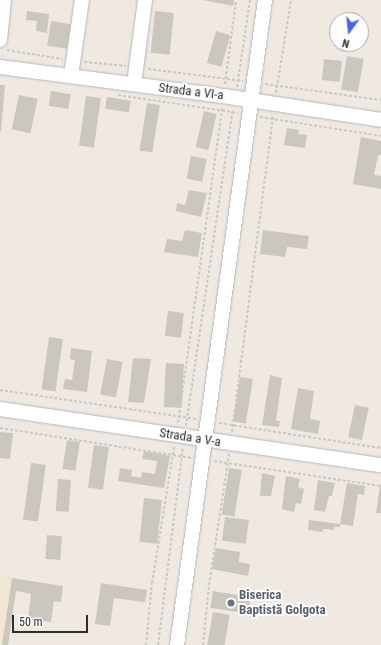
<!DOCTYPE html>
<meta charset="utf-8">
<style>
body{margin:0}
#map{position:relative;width:381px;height:645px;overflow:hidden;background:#efe9e1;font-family:"Roboto Condensed",sans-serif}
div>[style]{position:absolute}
.education>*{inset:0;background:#f0e6d1}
.building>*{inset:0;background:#cbc7bf;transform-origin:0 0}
.path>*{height:2px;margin-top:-1px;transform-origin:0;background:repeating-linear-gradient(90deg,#c9c9c9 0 3px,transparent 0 5px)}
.roads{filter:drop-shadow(0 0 1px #b4b7c1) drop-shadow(0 0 1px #b4b7c1)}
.minor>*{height:14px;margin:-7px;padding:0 7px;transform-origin:7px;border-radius:7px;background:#fff}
.dots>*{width:11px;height:11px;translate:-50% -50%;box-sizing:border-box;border:2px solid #fff;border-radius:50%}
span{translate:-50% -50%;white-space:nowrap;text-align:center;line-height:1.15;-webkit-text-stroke:4px #fff;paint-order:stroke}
.street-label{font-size:13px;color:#2e2e2e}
.worship-label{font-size:13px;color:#5b616d;font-weight:700}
.left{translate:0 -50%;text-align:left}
.north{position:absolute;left:329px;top:12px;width:40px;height:40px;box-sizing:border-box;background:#fff;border:1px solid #ababab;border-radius:50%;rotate:195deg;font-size:11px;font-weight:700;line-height:16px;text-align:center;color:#2e2e2e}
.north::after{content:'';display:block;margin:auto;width:14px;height:18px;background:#4264fb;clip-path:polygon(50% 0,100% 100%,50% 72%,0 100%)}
.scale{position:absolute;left:12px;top:615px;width:76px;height:18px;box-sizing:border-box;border:2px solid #2e2e2e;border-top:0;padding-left:5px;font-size:12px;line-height:14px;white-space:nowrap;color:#2e2e2e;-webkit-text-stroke:3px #fff;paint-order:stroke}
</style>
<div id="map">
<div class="education">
<i style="clip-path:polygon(0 577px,12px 578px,2px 645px,0 645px)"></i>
</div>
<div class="building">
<i style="clip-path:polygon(203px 0,234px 0,233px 6px)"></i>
<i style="clip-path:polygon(27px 11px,49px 14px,47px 33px,36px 31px,37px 21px,26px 20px)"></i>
<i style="left:155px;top:11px;width:19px;height:42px;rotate:6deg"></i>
<i style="left:51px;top:21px;width:20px;height:25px;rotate:9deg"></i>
<i style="left:216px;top:31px;width:15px;height:33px;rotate:16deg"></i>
<i style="left:347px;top:56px;width:17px;height:34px;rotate:10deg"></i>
<i style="left:324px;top:59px;width:18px;height:21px;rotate:6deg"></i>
<i style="clip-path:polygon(0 85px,5px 85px,1px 131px,0 131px)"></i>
<i style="left:51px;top:91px;width:20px;height:15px;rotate:9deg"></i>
<i style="left:19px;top:95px;width:19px;height:35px;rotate:12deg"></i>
<i style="left:86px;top:96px;width:15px;height:50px;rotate:8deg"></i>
<i style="left:107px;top:97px;width:24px;height:12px;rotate:9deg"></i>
<i style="left:147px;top:103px;width:13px;height:48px;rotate:9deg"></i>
<i style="left:204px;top:111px;width:13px;height:37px;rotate:13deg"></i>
<i style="clip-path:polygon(287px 128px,299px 130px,298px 134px,307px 135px,305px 148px,284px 145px)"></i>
<i style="clip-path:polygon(361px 137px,381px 141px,381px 155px,378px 155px,374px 175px,381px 176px,381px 189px,353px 184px)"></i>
<i style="left:191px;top:156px;width:16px;height:23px;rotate:11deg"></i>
<i style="clip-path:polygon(189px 190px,207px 193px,201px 217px,176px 211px,177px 203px,185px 205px)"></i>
<i style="clip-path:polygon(185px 230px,202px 233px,198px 257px,164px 252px,167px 239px,182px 241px)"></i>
<i style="clip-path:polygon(263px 230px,309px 236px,307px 249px,287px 247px,285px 257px,260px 254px)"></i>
<i style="left:168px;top:311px;width:16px;height:25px;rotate:7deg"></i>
<i style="left:49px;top:337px;width:14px;height:53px;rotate:8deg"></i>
<i style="clip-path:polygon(71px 348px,92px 351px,87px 392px,63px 389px,65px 379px,72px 380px,75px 360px,70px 359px)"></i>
<i style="clip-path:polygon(133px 358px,151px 359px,144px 403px,128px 402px)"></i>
<i style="left:107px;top:359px;width:16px;height:36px;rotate:11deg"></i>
<i style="left:166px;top:363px;width:18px;height:44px;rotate:3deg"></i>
<i style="clip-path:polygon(270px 375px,282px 378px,276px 421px,280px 421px,279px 427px,262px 425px)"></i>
<i style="left:240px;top:377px;width:13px;height:45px;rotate:9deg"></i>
<i style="clip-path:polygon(298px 388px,314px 391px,310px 419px,320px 421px,318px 434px,291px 429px)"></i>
<i style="left:355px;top:405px;width:14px;height:33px;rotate:12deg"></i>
<i style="clip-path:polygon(0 432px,13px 433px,10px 459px,0 458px)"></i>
<i style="left:67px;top:440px;width:13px;height:29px;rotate:9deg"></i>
<i style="left:94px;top:445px;width:15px;height:43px;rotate:8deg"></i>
<i style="clip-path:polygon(144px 451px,170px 456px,164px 488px,118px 481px,120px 468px,132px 470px,131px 476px,141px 478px,142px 472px,155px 474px,157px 461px,142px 459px)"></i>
<i style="left:31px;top:463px;width:15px;height:57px;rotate:8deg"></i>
<i style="left:229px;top:468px;width:13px;height:47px;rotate:9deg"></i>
<i style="clip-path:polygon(262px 473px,275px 476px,271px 496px,260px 496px)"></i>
<i style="clip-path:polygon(286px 476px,300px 479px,298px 487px,304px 489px,301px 504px,296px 503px,294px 512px,282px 509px)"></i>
<i style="left:58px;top:479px;width:13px;height:32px;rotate:4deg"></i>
<i style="clip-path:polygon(318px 480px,335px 483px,332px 496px,329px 496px,325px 512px,314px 510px)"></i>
<i style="clip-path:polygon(347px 483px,365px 486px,364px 495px,358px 494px,353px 526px,340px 524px)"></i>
<i style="clip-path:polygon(380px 485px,381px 485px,381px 513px,376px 513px)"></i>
<i style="left:144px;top:498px;width:18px;height:44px;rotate:6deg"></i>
<i style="left:225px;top:517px;width:24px;height:24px;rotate:7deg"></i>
<i style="clip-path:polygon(309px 520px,340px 524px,340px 527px,334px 527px,334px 530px,323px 529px,323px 532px,308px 530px)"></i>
<i style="left:47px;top:535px;width:15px;height:24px;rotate:4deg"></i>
<i style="clip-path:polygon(216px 548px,240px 552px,239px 562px,250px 564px,248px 576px,212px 569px)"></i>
<i style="clip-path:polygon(12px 578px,63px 586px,61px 602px,54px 601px,51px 622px,28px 619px,31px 594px,16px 591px,8px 645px,2px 645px)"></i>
<i style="clip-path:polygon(101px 583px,147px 590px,145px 602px,114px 598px,110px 626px,95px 624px)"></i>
<i style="left:213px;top:591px;width:38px;height:17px;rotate:9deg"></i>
<i style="left:213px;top:612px;width:17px;height:34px;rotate:10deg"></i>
</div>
<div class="path">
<i style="left:7px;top:50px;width:56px;rotate:9.3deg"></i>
<i style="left:84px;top:62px;width:42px;rotate:5.4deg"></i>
<i style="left:148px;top:69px;width:96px;rotate:7.2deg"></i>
<i style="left:225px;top:84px;width:85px;rotate:-82.5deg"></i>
<i style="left:265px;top:84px;width:117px;rotate:7.9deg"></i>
<i style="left:237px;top:87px;width:88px;rotate:-81.5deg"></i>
<i style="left:276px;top:93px;width:94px;rotate:-80.8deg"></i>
<i style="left:118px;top:95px;width:121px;rotate:8.5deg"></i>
<i style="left:260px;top:117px;width:122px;rotate:8.9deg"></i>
<i style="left:0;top:390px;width:199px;rotate:8.4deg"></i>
<i style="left:178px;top:423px;width:318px;rotate:-82deg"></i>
<i style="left:219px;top:423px;width:164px;rotate:8.8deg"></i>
<i style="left:186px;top:426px;width:320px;rotate:-81.6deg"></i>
<i style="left:0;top:428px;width:194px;rotate:8.9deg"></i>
<i style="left:232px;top:432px;width:320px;rotate:-82.6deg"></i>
<i style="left:214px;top:461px;width:169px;rotate:8.5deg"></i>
<i style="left:146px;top:645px;width:62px;rotate:-84.5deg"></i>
<i style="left:152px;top:583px;width:138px;rotate:-80.8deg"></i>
<i style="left:158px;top:645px;width:199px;rotate:-82.8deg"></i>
<i style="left:203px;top:645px;width:60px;rotate:-84.3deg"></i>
<i style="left:209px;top:585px;width:133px;rotate:-81.3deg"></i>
</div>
<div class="roads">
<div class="minor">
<i style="left:0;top:40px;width:40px;rotate:-84.3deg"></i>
<i style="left:0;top:67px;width:225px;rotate:7.4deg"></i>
<i style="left:223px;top:96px;width:160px;rotate:8.6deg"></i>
<i style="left:71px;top:76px;width:77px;rotate:-81.8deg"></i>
<i style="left:134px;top:84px;width:85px;rotate:-82.5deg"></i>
<i style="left:0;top:409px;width:385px;rotate:8.4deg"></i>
<i style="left:177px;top:645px;width:651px;rotate:-82.23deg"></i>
</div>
</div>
<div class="dots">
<i style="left:231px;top:603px;background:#6b7280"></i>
</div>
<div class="street-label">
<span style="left:191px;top:92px;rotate:7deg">Strada a VI-a</span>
<span style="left:190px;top:438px;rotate:9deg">Strada a V-a</span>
</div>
<div class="worship-label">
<span class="left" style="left:239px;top:603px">Biserica<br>Baptistă Golgota</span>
</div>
<div class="north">N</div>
<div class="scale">50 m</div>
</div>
